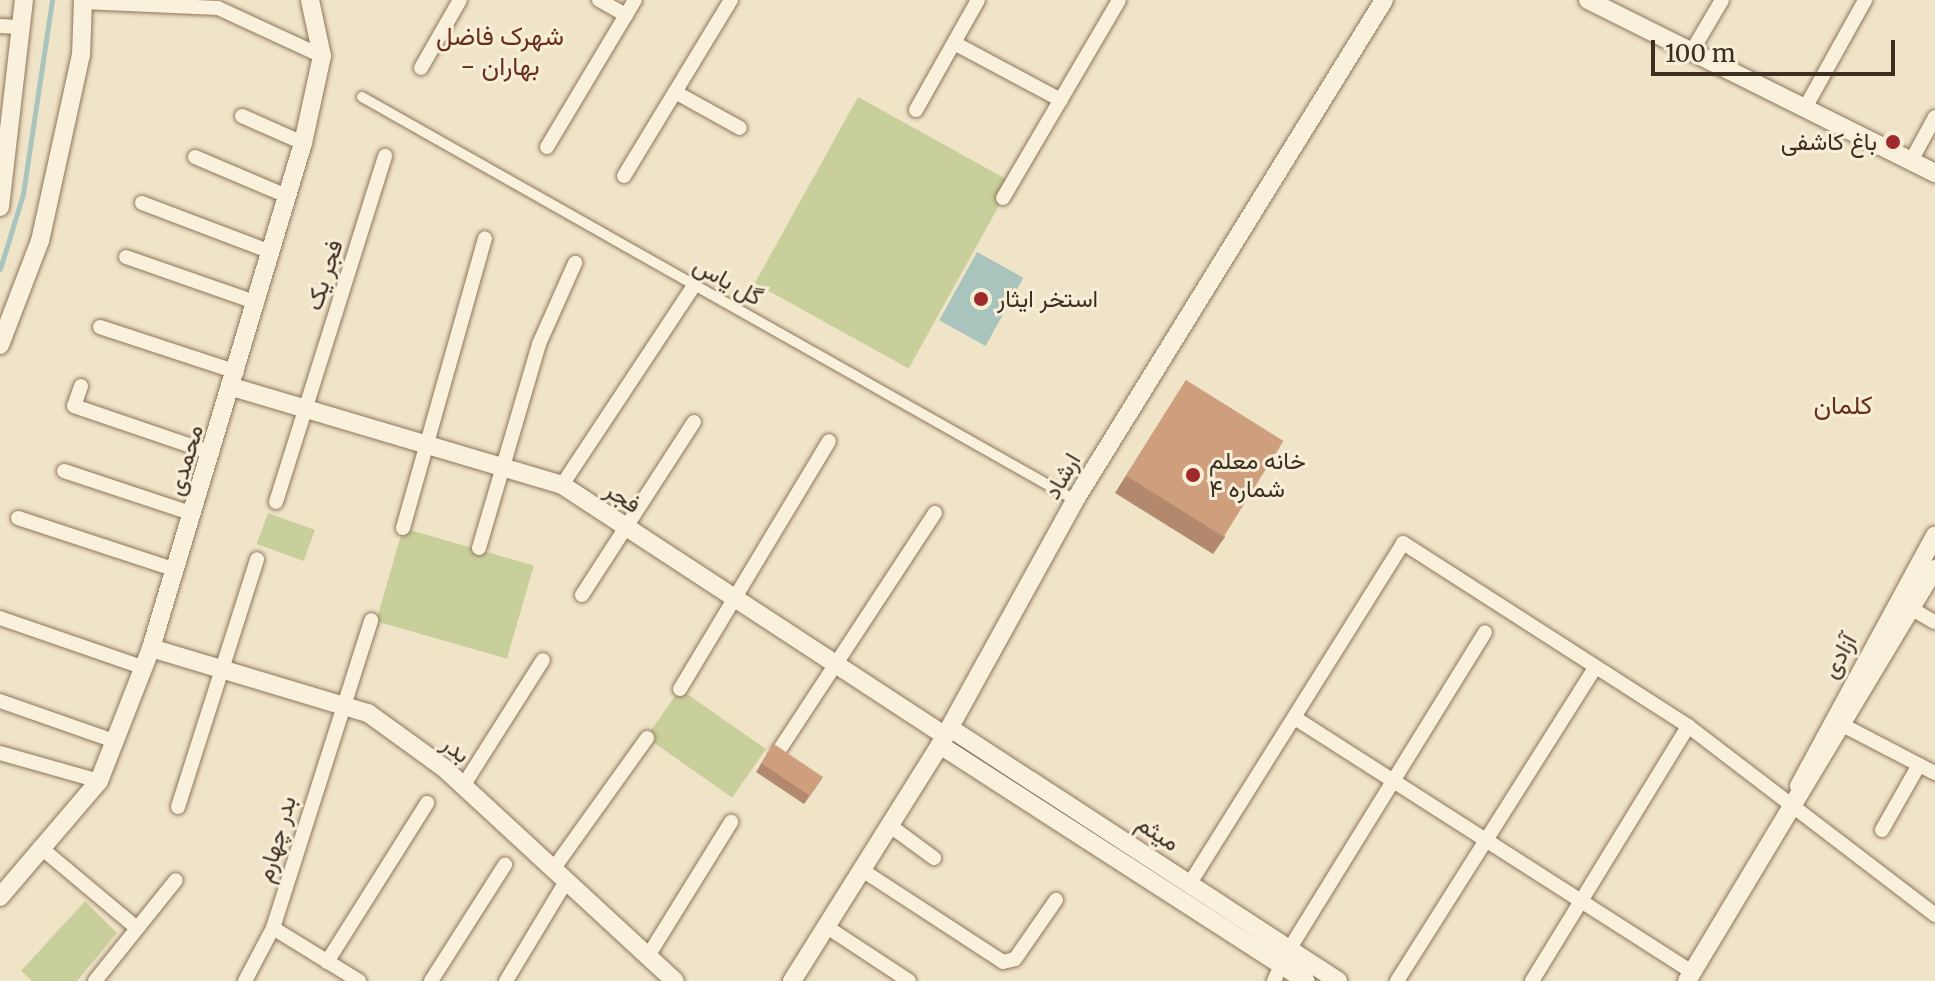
<!DOCTYPE html>
<meta charset="utf-8">
<style>
body{margin:0}
#map{position:relative;width:1935px;height:981px;overflow:hidden;background:#f0e4c8;font-family:Merriweather,Vazirmatn,serif}
div>[style]{position:absolute}
.green>*{inset:0;background:#c9cf9b;transform-origin:0 0}
.water>*{inset:0;background:#a9c4bc;transform-origin:0 0}
.stream>*{height:5px;margin:-2.5px;padding:0 2.5px;transform-origin:2.5px;border-radius:2.5px;background:#a9c4bc}
.roads{filter:drop-shadow(0 0 2px #8d765c) drop-shadow(0 0 2px #8d765c)}
.pedestrian>*{height:10px;margin:-5px;padding:0 5px;transform-origin:5px;border-radius:5px;background:#faf1dc}
.minor>*{height:14px;margin:-7px;padding:0 7px;transform-origin:7px;border-radius:7px;background:#faf1dc}
.tertiary>*{height:18px;margin:-9px;padding:0 9px;transform-origin:9px;border-radius:9px;background:#faf1dc}
.wall>*{inset:0;background:#b2896c}
.building>*{inset:0;background:#cf9f7d;transform-origin:0 0}
.dots>*{width:22px;height:22px;translate:-50% -50%;box-sizing:border-box;border:4px solid #f7eed8;border-radius:50%}
span{translate:-50% -50%;white-space:nowrap;text-align:center;line-height:1.15;-webkit-text-stroke:6px #f7eed8;paint-order:stroke}
.poi-label{font-size:24px;color:#3d2e20}
.right{translate:-100% -50%;text-align:right}
.left{translate:0 -50%;text-align:left}
.street-label{font-size:24px;color:#3d2e20}
.neighbourhood-label{font-size:26px;color:#6b2e1e}
.scale{position:absolute;left:1651px;top:40px;width:244px;height:36px;box-sizing:border-box;border:4px solid #3d2e20;border-top:0;padding-left:10px;font-size:24px;line-height:28px;white-space:nowrap;color:#3d2e20;-webkit-text-stroke:6px #f7eed8;paint-order:stroke}
</style>
<div id="map">
<div class="green">
<i style="left:858px;top:97px;width:176px;height:213px;rotate:29deg"></i>
<i style="left:268px;top:513px;width:50px;height:33px;rotate:20deg"></i>
<i style="left:403px;top:528px;width:136px;height:97px;rotate:16deg"></i>
<i style="left:680px;top:689px;width:105px;height:59px;rotate:35deg"></i>
<i style="clip-path:polygon(85px 901px,117px 933px,77px 981px,32px 981px,21px 971px)"></i>
</div>
<div class="water">
<i style="left:977px;top:252px;width:53px;height:78px;rotate:29deg"></i>
</div>
<div class="stream">
<i style="left:0;top:269px;width:78px;rotate:-73deg"></i>
<i style="left:23px;top:194px;width:196px;rotate:-81.5deg"></i>
</div>
<div class="roads">
<div class="pedestrian">
<i style="left:362px;top:97px;width:819px;rotate:29.48deg"></i>
</div>
<div class="minor">
<i style="left:599px;top:0;width:31px;rotate:29deg"></i>
<i style="left:83px;top:2px;width:135px;rotate:2.5deg"></i>
<i style="left:218px;top:8px;width:115px;rotate:24.8deg"></i>
<i style="left:0;top:26px;width:22px;rotate:3deg"></i>
<i style="left:956px;top:44px;width:119px;rotate:28.1deg"></i>
<i style="left:1692px;top:51px;width:59px;rotate:-59.5deg"></i>
<i style="left:421px;top:68px;width:78px;rotate:-60.2deg"></i>
<i style="left:675px;top:92px;width:74px;rotate:29deg"></i>
<i style="left:1805px;top:108px;width:124px;rotate:-60.9deg"></i>
<i style="left:916px;top:110px;width:126px;rotate:-60.6deg"></i>
<i style="left:242px;top:116px;width:67px;rotate:23.9deg"></i>
<i style="left:547px;top:147px;width:171px;rotate:-59.1deg"></i>
<i style="left:195px;top:157px;width:100px;rotate:23deg"></i>
<i style="left:1911px;top:161px;width:50px;rotate:-61.4deg"></i>
<i style="left:624px;top:176px;width:206px;rotate:-58.7deg"></i>
<i style="left:1003px;top:198px;width:229px;rotate:-59.6deg"></i>
<i style="left:142px;top:203px;width:138px;rotate:20.8deg"></i>
<i style="left:126px;top:257px;width:139px;rotate:19.3deg"></i>
<i style="left:100px;top:327px;width:144px;rotate:18.2deg"></i>
<i style="left:81px;top:386px;width:21px;rotate:109deg"></i>
<i style="left:74px;top:406px;width:146px;rotate:18.8deg"></i>
<i style="left:64px;top:471px;width:136px;rotate:18.4deg"></i>
<i style="left:562px;top:485px;width:237px;rotate:-56.5deg"></i>
<i style="left:276px;top:502px;width:363px;rotate:-72.5deg"></i>
<i style="left:18px;top:518px;width:166px;rotate:18.2deg"></i>
<i style="left:403px;top:528px;width:301px;rotate:-74.2deg"></i>
<i style="left:479px;top:548px;width:213px;rotate:-73.6deg"></i>
<i style="left:539px;top:344px;width:89px;rotate:-66deg"></i>
<i style="left:582px;top:595px;width:206px;rotate:-57.1deg"></i>
<i style="left:1905px;top:605px;width:34px;rotate:30deg"></i>
<i style="left:0;top:618px;width:152px;rotate:19.1deg"></i>
<i style="left:680px;top:689px;width:289px;rotate:-59deg"></i>
<i style="left:0;top:701px;width:121px;rotate:19.3deg"></i>
<i style="left:1295px;top:718px;width:471px;rotate:32.6deg"></i>
<i style="left:1833px;top:720px;width:115px;rotate:27.5deg"></i>
<i style="left:778px;top:752px;width:286px;rotate:-56.7deg"></i>
<i style="left:0;top:753px;width:103px;rotate:15.8deg"></i>
<i style="left:463px;top:786px;width:149px;rotate:-57.6deg"></i>
<i style="left:178px;top:807px;width:260px;rotate:-72.3deg"></i>
<i style="left:889px;top:825px;width:56px;rotate:36.3deg"></i>
<i style="left:1882px;top:830px;width:75px;rotate:-60.4deg"></i>
<i style="left:40px;top:847px;width:126px;rotate:39.9deg"></i>
<i style="left:554px;top:868px;width:160px;rotate:-54.4deg"></i>
<i style="left:862px;top:870px;width:168px;rotate:33.1deg"></i>
<i style="left:1003px;top:962px;width:12px;rotate:-14deg"></i>
<i style="left:1015px;top:959px;width:72px;rotate:-55.2deg"></i>
<i style="left:1190px;top:883px;width:401px;rotate:-57.9deg"></i>
<i style="left:1403px;top:543px;width:339px;rotate:32.7deg"></i>
<i style="left:1688px;top:726px;width:311px;rotate:37.4deg"></i>
<i style="left:827px;top:927px;width:98px;rotate:33.4deg"></i>
<i style="left:273px;top:928px;width:101px;rotate:31.6deg"></i>
<i style="left:1290px;top:948px;width:371px;rotate:-58.3deg"></i>
<i style="left:648px;top:956px;width:158px;rotate:-58.2deg"></i>
<i style="left:327px;top:962px;width:188px;rotate:-57.8deg"></i>
<i style="left:95px;top:981px;width:129px;rotate:-51.3deg"></i>
<i style="left:245px;top:981px;width:60px;rotate:-62.2deg"></i>
<i style="left:273px;top:928px;width:323px;rotate:-72.3deg"></i>
<i style="left:431px;top:981px;width:138px;rotate:-57.5deg"></i>
<i style="left:506px;top:981px;width:118px;rotate:-58.9deg"></i>
<i style="left:1274px;top:981px;width:17px;rotate:-66deg"></i>
<i style="left:1397px;top:981px;width:370px;rotate:-57.7deg"></i>
<i style="left:1532px;top:981px;width:299px;rotate:-58.5deg"></i>
</div>
<div class="tertiary">
<i style="left:1588px;top:0;width:388px;rotate:26.5deg"></i>
<i style="left:0;top:207px;width:208px;rotate:-83.4deg"></i>
<i style="left:0;top:345px;width:111px;rotate:-69deg"></i>
<i style="left:40px;top:241px;width:190px;rotate:-77.6deg"></i>
<i style="left:81px;top:55px;width:55px;rotate:-87.9deg"></i>
<i style="left:232px;top:387px;width:344px;rotate:16.5deg"></i>
<i style="left:562px;top:485px;width:458px;rotate:33.2deg"></i>
<i style="left:151px;top:648px;width:227px;rotate:16.7deg"></i>
<i style="left:368px;top:713px;width:94px;rotate:35.9deg"></i>
<i style="left:444px;top:768px;width:314px;rotate:42.7deg"></i>
<i style="left:950px;top:728px;width:463px;rotate:33.1deg"></i>
<i style="left:940px;top:745px;width:435px;rotate:32.8deg"></i>
<i style="left:1799px;top:786px;width:285px;rotate:-61.5deg"></i>
<i style="left:0;top:897px;width:153px;rotate:-49.5deg"></i>
<i style="left:99px;top:781px;width:143px;rotate:-68.6deg"></i>
<i style="left:151px;top:648px;width:527px;rotate:-73.25deg"></i>
<i style="left:303px;top:143px;width:89px;rotate:-77.7deg"></i>
<i style="left:322px;top:56px;width:57px;rotate:-102.1deg"></i>
<i style="left:792px;top:981px;width:279px;rotate:-57.9deg"></i>
<i style="left:940px;top:745px;width:280px;rotate:-61.1deg"></i>
<i style="left:1075px;top:500px;width:588px;rotate:-58.28deg"></i>
<i style="left:1687px;top:981px;width:481px;rotate:-59deg"></i>
</div>
</div>
<div class="wall">
<i style="clip-path:polygon(1186px 380px,1225px 537px,1213px 554px,1115px 493px)"></i>
<i style="clip-path:polygon(768px 752px,823px 777px,804px 804px,756px 772px)"></i>
</div>
<div class="building">
<i style="left:1186px;top:380px;width:115px;height:113px;rotate:32deg"></i>
<i style="left:774px;top:744px;width:59px;height:23px;rotate:34deg"></i>
</div>
<div class="dots">
<i style="left:1893px;top:142px;background:#9e2a2b"></i>
<i style="left:981px;top:299px;background:#9e2a2b"></i>
<i style="left:1193px;top:475px;background:#9e2a2b"></i>
</div>
<div class="poi-label">
<span class="right" style="left:1877px;top:142px">باغ کاشفی</span>
<span class="left" style="left:997px;top:299px">استخر ایثار</span>
<span class="left" style="left:1209px;top:475px">خانه معلم<br>شماره ۴</span>
</div>
<div class="street-label">
<span style="left:324px;top:275px;rotate:-72deg">فجر یک</span>
<span style="left:728px;top:281px;rotate:29deg">گل یاس</span>
<span style="left:185px;top:460px;rotate:-73deg">محمدی</span>
<span style="left:1062px;top:476px;rotate:-60deg">ارشاد</span>
<span style="left:623px;top:497px;rotate:33deg">فجر</span>
<span style="left:1839px;top:656px;rotate:-61deg">آزادی</span>
<span style="left:456px;top:749px;rotate:39deg">بدر</span>
<span style="left:1158px;top:833px;rotate:33deg">میثم</span>
<span style="left:276px;top:839px;rotate:-74deg">بدر چهارم</span>
</div>
<div class="neighbourhood-label">
<span style="left:500px;top:51px">شهرک فاضل<br>- بهاران</span>
<span style="left:1843px;top:405px">کلمان</span>
</div>
<div class="scale">100 m</div>
</div>
